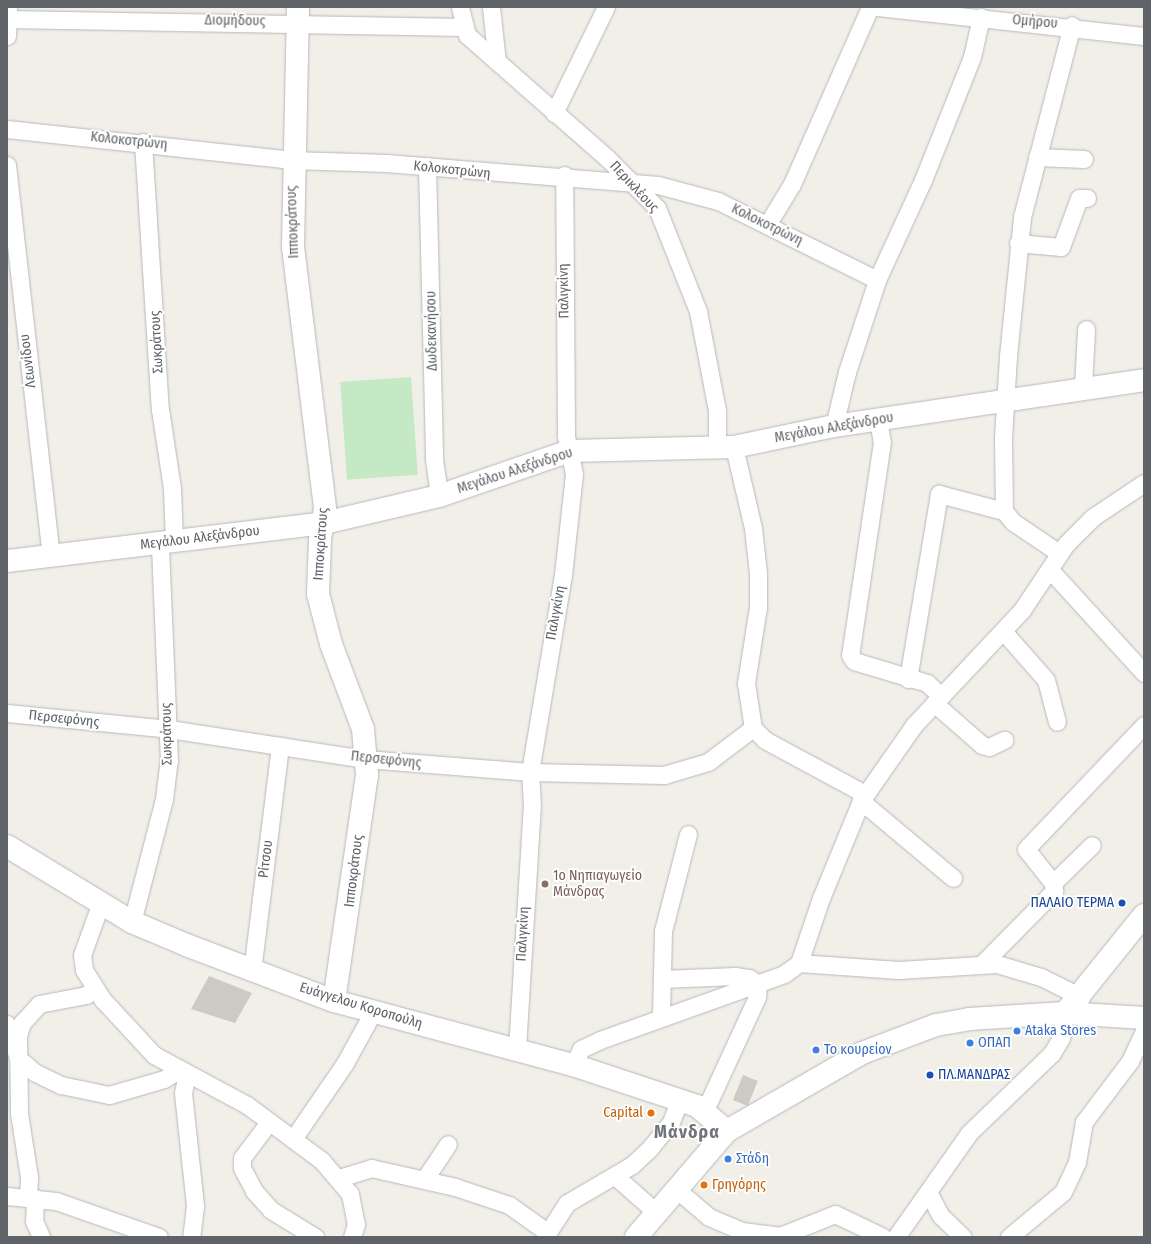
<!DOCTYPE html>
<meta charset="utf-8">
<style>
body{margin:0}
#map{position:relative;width:1151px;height:1244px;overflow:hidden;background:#f1efe8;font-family:"Fira Sans Condensed",sans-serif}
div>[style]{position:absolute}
.green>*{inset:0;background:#c5e8c5;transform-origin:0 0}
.building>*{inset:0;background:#cccac5;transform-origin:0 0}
.roads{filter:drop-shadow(0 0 1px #b5b8bc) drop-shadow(0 0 1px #b5b8bc)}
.street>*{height:17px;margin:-8.5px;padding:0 8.5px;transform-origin:8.5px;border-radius:8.5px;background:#fff}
.secondary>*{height:22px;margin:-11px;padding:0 11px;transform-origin:11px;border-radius:11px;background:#fff}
.dots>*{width:11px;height:11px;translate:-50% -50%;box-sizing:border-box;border:2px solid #fff;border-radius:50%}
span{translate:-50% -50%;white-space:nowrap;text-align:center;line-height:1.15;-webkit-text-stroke:3.5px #fff;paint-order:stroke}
.street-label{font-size:14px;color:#5f6368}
.education-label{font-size:14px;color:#785e54}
.left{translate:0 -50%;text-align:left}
.transit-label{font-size:14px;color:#164399}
.right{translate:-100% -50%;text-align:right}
.shop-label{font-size:14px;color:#366cbe}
.food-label{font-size:14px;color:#c56008}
.district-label{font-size:18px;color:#70757a;font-weight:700;letter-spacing:1px}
.frame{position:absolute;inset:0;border:8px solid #5f6368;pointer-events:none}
</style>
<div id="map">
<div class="green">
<i style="left:411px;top:377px;width:98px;height:71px;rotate:86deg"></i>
</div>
<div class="building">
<i style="clip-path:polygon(209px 976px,252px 993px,235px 1023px,191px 1009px)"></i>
<i style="left:743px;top:1075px;width:16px;height:27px;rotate:22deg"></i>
</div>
<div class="roads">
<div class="street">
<i style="left:460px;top:7px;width:29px;rotate:76deg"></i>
<i style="left:467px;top:35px;width:186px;rotate:41.3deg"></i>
<i style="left:607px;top:158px;width:71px;rotate:45deg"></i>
<i style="left:657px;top:208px;width:111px;rotate:68.3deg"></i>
<i style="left:698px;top:311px;width:102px;rotate:79.2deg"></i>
<i style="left:717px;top:411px;width:37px;rotate:90deg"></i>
<i style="left:491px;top:7px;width:55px;rotate:83.8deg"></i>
<i style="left:877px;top:7px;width:269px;rotate:6.2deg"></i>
<i style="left:7px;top:19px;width:456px;rotate:1deg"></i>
<i style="left:7px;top:36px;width:29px;rotate:-88deg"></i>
<i style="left:554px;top:113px;width:118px;rotate:-63.9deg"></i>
<i style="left:7px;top:129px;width:287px;rotate:6.2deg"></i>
<i style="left:292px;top:160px;width:94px;rotate:1.8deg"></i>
<i style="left:386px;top:163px;width:273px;rotate:4.6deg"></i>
<i style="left:658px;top:185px;width:62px;rotate:14.9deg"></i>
<i style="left:718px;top:201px;width:178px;rotate:26.4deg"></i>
<i style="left:143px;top:142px;width:268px;rotate:86.4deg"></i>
<i style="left:160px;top:409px;width:80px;rotate:81.4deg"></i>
<i style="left:172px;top:488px;width:54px;rotate:87.9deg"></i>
<i style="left:1037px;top:157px;width:47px;rotate:2.4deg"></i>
<i style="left:7px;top:165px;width:394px;rotate:83.6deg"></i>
<i style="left:427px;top:166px;width:293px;rotate:88.6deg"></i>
<i style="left:434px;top:459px;width:37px;rotate:82deg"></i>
<i style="left:767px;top:225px;width:48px;rotate:-58.6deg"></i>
<i style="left:792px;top:184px;width:193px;rotate:-66.2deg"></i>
<i style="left:1018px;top:243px;width:43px;rotate:5.3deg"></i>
<i style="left:1061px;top:247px;width:52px;rotate:-69.8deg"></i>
<i style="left:1079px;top:198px;width:8px"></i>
<i style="left:1083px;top:387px;width:58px;rotate:-87deg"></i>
<i style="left:878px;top:420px;width:22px;rotate:80deg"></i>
<i style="left:882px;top:442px;width:215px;rotate:98.5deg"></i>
<i style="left:850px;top:655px;width:7px;rotate:56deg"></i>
<i style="left:854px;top:661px;width:76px;rotate:16.8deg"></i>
<i style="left:927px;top:683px;width:19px;rotate:43deg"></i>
<i style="left:834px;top:426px;width:56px;rotate:-76.5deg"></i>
<i style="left:847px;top:372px;width:97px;rotate:-71.9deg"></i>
<i style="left:877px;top:280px;width:110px;rotate:-65.3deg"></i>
<i style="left:923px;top:180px;width:132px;rotate:-68.3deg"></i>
<i style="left:972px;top:57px;width:41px;rotate:-77.3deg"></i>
<i style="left:734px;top:447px;width:83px;rotate:76.8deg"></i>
<i style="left:753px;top:528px;width:45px;rotate:83.7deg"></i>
<i style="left:758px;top:573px;width:34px;rotate:90deg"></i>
<i style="left:758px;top:607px;width:77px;rotate:99deg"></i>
<i style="left:746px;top:683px;width:46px;rotate:81.2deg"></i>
<i style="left:753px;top:728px;width:17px;rotate:45deg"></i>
<i style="left:765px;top:740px;width:114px;rotate:28.4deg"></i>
<i style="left:1059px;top:553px;width:55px;rotate:-146deg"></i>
<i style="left:1013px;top:522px;width:14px;rotate:-129deg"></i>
<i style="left:1004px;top:511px;width:73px;rotate:-90.8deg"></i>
<i style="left:1003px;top:438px;width:82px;rotate:-86.5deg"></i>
<i style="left:1008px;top:356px;width:140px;rotate:-84.2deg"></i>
<i style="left:1022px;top:217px;width:198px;rotate:-75.4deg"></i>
<i style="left:1051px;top:571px;width:138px;rotate:47.6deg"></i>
<i style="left:1003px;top:631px;width:65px;rotate:48.7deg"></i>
<i style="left:1046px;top:680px;width:43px;rotate:75.3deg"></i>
<i style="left:908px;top:679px;width:188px;rotate:-80.5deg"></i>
<i style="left:939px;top:494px;width:67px;rotate:14.7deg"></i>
<i style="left:934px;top:703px;width:64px;rotate:41.2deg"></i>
<i style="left:982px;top:745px;width:7px;rotate:16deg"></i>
<i style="left:989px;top:747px;width:17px;rotate:-25deg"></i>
<i style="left:7px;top:713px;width:163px;rotate:5.6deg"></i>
<i style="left:169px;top:729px;width:199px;rotate:8.7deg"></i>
<i style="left:366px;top:759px;width:165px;rotate:4.5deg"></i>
<i style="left:530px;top:772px;width:134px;rotate:1.3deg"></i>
<i style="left:664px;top:775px;width:46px;rotate:-16.5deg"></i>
<i style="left:708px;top:762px;width:56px;rotate:-37.1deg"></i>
<i style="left:861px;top:801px;width:120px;rotate:39.9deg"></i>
<i style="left:1053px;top:883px;width:54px;rotate:-44.3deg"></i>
<i style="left:100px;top:905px;width:53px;rotate:109.8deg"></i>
<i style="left:82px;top:955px;width:15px;rotate:82deg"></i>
<i style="left:84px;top:970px;width:36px;rotate:58deg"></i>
<i style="left:103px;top:1000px;width:75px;rotate:47.2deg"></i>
<i style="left:154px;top:1055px;width:106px;rotate:28.3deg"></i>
<i style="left:247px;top:1105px;width:94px;rotate:36.7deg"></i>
<i style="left:322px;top:1161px;width:43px;rotate:49.7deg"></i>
<i style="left:350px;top:1194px;width:31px;rotate:79deg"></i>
<i style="left:356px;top:1224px;width:14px;rotate:107deg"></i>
<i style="left:132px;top:922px;width:127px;rotate:-75.4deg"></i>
<i style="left:164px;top:799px;width:38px;rotate:-83deg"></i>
<i style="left:169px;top:761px;width:218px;rotate:-92.4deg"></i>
<i style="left:799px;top:963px;width:69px;rotate:-71.3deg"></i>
<i style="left:821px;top:898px;width:105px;rotate:-67.6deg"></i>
<i style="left:861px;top:801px;width:93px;rotate:-55.1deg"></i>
<i style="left:914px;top:725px;width:158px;rotate:-46.8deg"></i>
<i style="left:1022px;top:610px;width:79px;rotate:-56.3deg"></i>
<i style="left:1066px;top:544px;width:38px;rotate:-45deg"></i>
<i style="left:1093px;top:517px;width:61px;rotate:-33.7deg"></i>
<i style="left:982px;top:964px;width:103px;rotate:-45.4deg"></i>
<i style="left:1054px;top:891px;width:8px;rotate:-97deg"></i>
<i style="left:1053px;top:883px;width:43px;rotate:-128.5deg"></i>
<i style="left:1026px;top:849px;width:171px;rotate:-46.4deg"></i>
<i style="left:252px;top:971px;width:227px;rotate:-82.9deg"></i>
<i style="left:662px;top:979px;width:73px;rotate:-2.4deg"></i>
<i style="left:735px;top:976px;width:14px;rotate:8deg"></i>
<i style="left:749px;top:978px;width:11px;rotate:34deg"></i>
<i style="left:758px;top:984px;width:13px;rotate:94deg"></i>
<i style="left:757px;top:997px;width:124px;rotate:114.7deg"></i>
<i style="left:661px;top:1015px;width:84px;rotate:-88.6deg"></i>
<i style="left:663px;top:931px;width:100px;rotate:-75.5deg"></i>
<i style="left:7px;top:1024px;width:36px;rotate:72deg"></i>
<i style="left:18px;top:1058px;width:21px;rotate:41deg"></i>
<i style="left:34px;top:1072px;width:30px;rotate:26deg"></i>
<i style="left:61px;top:1085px;width:49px;rotate:11.8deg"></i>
<i style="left:109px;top:1095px;width:57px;rotate:-16.2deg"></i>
<i style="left:164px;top:1079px;width:17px;rotate:-31deg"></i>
<i style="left:517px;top:1049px;width:242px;rotate:-86.5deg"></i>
<i style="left:532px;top:807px;width:35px;rotate:-93deg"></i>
<i style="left:530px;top:772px;width:200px;rotate:-80.5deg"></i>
<i style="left:563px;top:575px;width:102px;rotate:-83.8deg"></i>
<i style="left:574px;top:474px;width:40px;rotate:-102deg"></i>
<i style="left:566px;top:435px;width:260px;rotate:-90.4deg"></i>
<i style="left:573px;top:1065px;width:18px;rotate:-63deg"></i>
<i style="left:581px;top:1049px;width:21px;rotate:-25deg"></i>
<i style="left:600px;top:1040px;width:195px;rotate:-19.7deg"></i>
<i style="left:784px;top:974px;width:19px;rotate:-36deg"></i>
<i style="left:799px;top:963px;width:99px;rotate:4deg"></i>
<i style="left:898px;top:970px;width:99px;rotate:-3.5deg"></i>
<i style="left:997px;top:964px;width:46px;rotate:16.5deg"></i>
<i style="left:1041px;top:977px;width:45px;rotate:26.6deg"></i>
<i style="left:187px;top:1074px;width:19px;rotate:102deg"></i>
<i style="left:183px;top:1093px;width:114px;rotate:83.9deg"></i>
<i style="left:195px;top:1206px;width:31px;rotate:97deg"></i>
<i style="left:269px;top:1122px;width:45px;rotate:126.9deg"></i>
<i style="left:242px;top:1158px;width:10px;rotate:90deg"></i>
<i style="left:242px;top:1168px;width:26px;rotate:62deg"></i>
<i style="left:254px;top:1191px;width:25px;rotate:48deg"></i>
<i style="left:271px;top:1210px;width:52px;rotate:31.5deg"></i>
<i style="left:293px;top:1139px;width:92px;rotate:-55.6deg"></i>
<i style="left:345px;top:1063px;width:58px;rotate:-61.2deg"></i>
<i style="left:615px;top:1176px;width:55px;rotate:41.3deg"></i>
<i style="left:339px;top:1178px;width:34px;rotate:-17deg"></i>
<i style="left:371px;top:1168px;width:86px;rotate:12.7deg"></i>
<i style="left:455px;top:1187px;width:57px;rotate:18.4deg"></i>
<i style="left:509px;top:1205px;width:47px;rotate:35.4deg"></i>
<i style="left:424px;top:1180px;width:43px;rotate:-56.3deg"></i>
<i style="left:676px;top:1189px;width:43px;rotate:40.3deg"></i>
<i style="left:709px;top:1217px;width:36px;rotate:23deg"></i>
<i style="left:742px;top:1231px;width:38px;rotate:7deg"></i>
<i style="left:780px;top:1236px;width:59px;rotate:-21.8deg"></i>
<i style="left:835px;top:1214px;width:53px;rotate:25.6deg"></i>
<i style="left:928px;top:1192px;width:27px;rotate:62deg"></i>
<i style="left:941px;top:1216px;width:30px;rotate:44deg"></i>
<i style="left:7px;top:1196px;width:49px;rotate:5.8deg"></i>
<i style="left:56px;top:1201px;width:109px;rotate:19.3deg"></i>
<i style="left:28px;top:1197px;width:20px;rotate:-87deg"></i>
<i style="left:29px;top:1177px;width:65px;rotate:-98.9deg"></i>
<i style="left:19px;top:1113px;width:77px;rotate:-90.7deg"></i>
<i style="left:18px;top:1036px;width:14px;rotate:-73deg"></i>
<i style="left:22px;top:1023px;width:25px;rotate:-48deg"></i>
<i style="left:39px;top:1004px;width:48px;rotate:-10.8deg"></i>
<i style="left:86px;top:995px;width:11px;rotate:-38deg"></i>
<i style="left:35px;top:1198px;width:23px;rotate:92deg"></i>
<i style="left:34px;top:1221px;width:17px;rotate:66deg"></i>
<i style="left:545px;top:1237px;width:40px;rotate:-57.1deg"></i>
<i style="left:567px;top:1203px;width:75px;rotate:-30.3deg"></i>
<i style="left:632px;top:1165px;width:25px;rotate:-43deg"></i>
<i style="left:650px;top:1148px;width:33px;rotate:-51deg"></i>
<i style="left:671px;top:1122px;width:22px;rotate:-69deg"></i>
<i style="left:896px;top:1237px;width:127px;rotate:-54.9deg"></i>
<i style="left:969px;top:1133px;width:115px;rotate:-43.9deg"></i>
<i style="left:1052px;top:1053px;width:17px;rotate:-59deg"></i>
<i style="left:1061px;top:1038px;width:25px;rotate:-81deg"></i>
<i style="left:1009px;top:1237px;width:70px;rotate:-39.8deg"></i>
<i style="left:1063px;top:1192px;width:33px;rotate:-65deg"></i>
<i style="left:1077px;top:1162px;width:41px;rotate:-80.1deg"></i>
<i style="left:1084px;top:1122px;width:76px;rotate:-53deg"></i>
<i style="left:1130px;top:1061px;width:33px;rotate:-65deg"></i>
</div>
<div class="secondary">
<i style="left:298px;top:7px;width:240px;rotate:91.2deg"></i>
<i style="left:293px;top:247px;width:263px;rotate:83deg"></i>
<i style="left:325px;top:508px;width:33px;rotate:99deg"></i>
<i style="left:320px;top:541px;width:53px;rotate:92.2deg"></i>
<i style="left:318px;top:594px;width:52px;rotate:75.4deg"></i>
<i style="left:331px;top:644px;width:91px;rotate:69.4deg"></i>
<i style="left:363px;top:729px;width:46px;rotate:85deg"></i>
<i style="left:367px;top:775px;width:228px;rotate:98.3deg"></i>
<i style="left:7px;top:561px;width:319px;rotate:-6.8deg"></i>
<i style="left:324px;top:523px;width:118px;rotate:-13.2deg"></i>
<i style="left:439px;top:496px;width:139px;rotate:-19deg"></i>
<i style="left:570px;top:451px;width:164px;rotate:-1.4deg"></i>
<i style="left:734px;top:447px;width:102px;rotate:-11.9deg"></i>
<i style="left:834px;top:426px;width:313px;rotate:-8.4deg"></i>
<i style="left:7px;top:846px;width:146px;rotate:31.3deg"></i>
<i style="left:132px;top:922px;width:62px;rotate:22.8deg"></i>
<i style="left:189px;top:946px;width:155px;rotate:20.8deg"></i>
<i style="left:334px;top:1001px;width:247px;rotate:15deg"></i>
<i style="left:573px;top:1065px;width:131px;rotate:18.3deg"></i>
<i style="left:697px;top:1106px;width:39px;rotate:40deg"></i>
<i style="left:1065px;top:1013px;width:126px;rotate:-51.1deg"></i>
<i style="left:636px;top:1237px;width:140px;rotate:-49.4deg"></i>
<i style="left:727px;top:1131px;width:156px;rotate:-30deg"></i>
<i style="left:862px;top:1053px;width:79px;rotate:-20.7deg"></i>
<i style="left:936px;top:1025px;width:34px;rotate:-10deg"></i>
<i style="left:969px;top:1019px;width:96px;rotate:-3.6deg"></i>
<i style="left:1065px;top:1013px;width:79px;rotate:3.6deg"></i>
</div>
</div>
<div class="dots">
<i style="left:545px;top:884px;background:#8d6e63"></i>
<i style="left:1122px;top:903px;background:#1a4fb4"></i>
<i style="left:1017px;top:1031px;background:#3f7fe0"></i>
<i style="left:970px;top:1043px;background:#3f7fe0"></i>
<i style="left:816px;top:1050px;background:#3f7fe0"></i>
<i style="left:930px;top:1075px;background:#1a4fb4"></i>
<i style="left:651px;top:1113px;background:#e8710a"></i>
<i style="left:728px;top:1159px;background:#3f7fe0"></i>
<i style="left:704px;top:1185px;background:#e8710a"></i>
</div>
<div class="street-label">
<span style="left:235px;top:21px;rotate:1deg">Διομήδους</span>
<span style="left:1035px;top:22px;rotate:5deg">Ομήρου</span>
<span style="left:129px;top:141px;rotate:6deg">Κολοκοτρώνη</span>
<span style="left:452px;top:170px;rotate:6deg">Κολοκοτρώνη</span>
<span style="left:634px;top:187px;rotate:47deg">Περικλέους</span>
<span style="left:293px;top:222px;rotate:-92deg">Ιπποκράτους</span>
<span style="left:767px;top:225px;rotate:26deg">Κολοκοτρώνη</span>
<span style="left:564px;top:291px;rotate:-91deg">Παλιγκίνη</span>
<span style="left:432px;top:331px;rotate:-91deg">Δωδεκανήσου</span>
<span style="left:157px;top:342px;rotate:-93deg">Σωκράτους</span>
<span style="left:28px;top:361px;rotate:-97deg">Λεωνίδου</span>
<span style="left:834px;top:428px;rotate:-10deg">Μεγάλου Αλεξάνδρου</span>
<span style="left:515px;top:471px;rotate:-18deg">Μεγάλου Αλεξάνδρου</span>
<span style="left:200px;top:538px;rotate:-7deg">Μεγάλου Αλεξάνδρου</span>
<span style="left:321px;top:544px;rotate:-86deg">Ιπποκράτους</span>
<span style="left:556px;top:613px;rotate:-80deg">Παλιγκίνη</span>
<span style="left:64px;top:719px;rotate:6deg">Περσεφόνης</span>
<span style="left:167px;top:734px;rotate:-91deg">Σωκράτους</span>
<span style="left:386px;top:760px;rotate:6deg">Περσεφόνης</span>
<span style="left:266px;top:859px;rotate:-83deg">Ρίτσου</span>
<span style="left:354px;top:871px;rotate:-83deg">Ιπποκράτους</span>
<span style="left:523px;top:934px;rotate:-87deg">Παλιγκίνη</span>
<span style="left:361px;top:1006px;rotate:17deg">Ευάγγελου Κοροπούλη</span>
</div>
<div class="education-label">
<span class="left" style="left:553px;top:884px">1ο Νηπιαγωγείο<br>Μάνδρας</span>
</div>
<div class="transit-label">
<span class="right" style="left:1114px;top:903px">ΠΑΛΑΙΟ ΤΕΡΜΑ</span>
<span class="left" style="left:938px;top:1075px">ΠΛ.ΜΑΝΔΡΑΣ</span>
</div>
<div class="shop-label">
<span class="left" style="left:1025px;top:1031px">Ataka Stores</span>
<span class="left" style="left:978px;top:1043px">ΟΠΑΠ</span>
<span class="left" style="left:824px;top:1050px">Το κουρείον</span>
<span class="left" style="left:736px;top:1159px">Στάδη</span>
</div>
<div class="food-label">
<span class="right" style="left:643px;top:1113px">Capital</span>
<span class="left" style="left:712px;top:1185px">Γρηγόρης</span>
</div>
<div class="district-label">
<span style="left:687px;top:1132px">Μάνδρα</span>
</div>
<div class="frame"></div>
</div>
